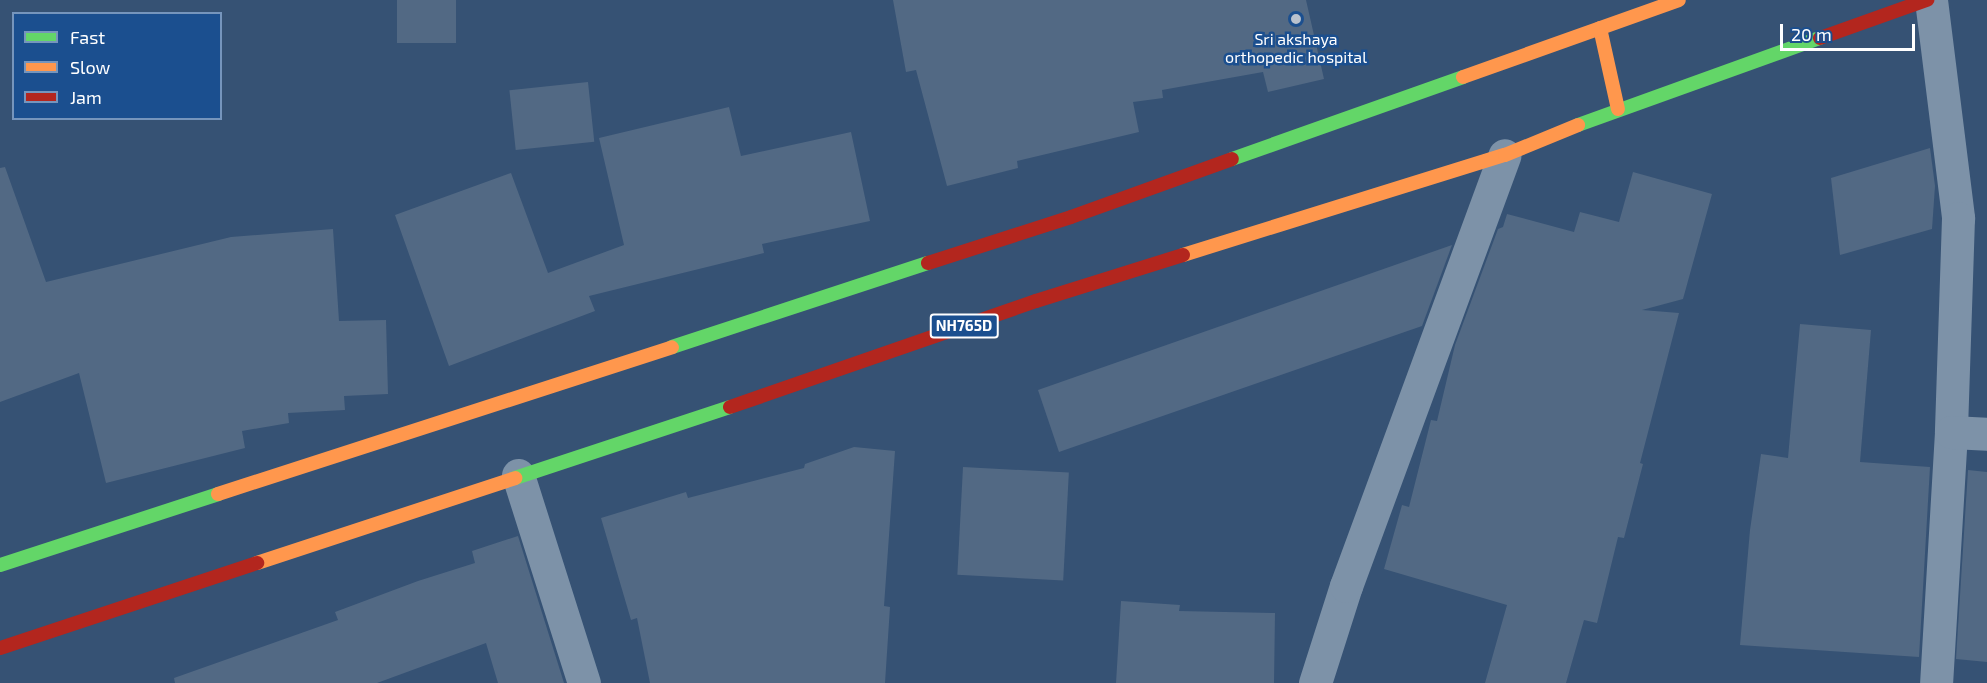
<!DOCTYPE html>
<style>
body{margin:0}
#map{position:relative;width:1987px;height:683px;overflow:hidden;background:#365274;font-family:"Exo 2",sans-serif}
div>[style]{position:absolute}
.building>*{inset:0;background:#526984;transform-origin:0 0}
.street>*{height:33px;margin:-16.5px;padding:0 16.5px;transform-origin:16.5px;border-radius:16.5px;background:#7d92a8}
.fast>*{height:14px;margin:-7px;padding:0 7px;transform-origin:7px;border-radius:7px;background:#63d668}
.slow>*{height:14px;margin:-7px;padding:0 7px;transform-origin:7px;border-radius:7px;background:#ff974d}
.jam>*{height:14px;margin:-7px;padding:0 7px;transform-origin:7px;border-radius:7px;background:#b3261e}
.dots>*{width:16px;height:16px;translate:-50% -50%;box-sizing:border-box;border:3px solid #1b4f8f;border-radius:50%}
span{translate:-50% -50%;white-space:nowrap;text-align:center;line-height:1.15;-webkit-text-stroke:5px #1b4f8f;paint-order:stroke}
.shield-label span{padding:2px 4px;background:#1b4f8f;border:2px solid;border-radius:4px;-webkit-text-stroke-width:0}
.shield-label{font-size:15px;color:#fff;font-weight:700}
.poi-label{font-size:16px;color:#fff}
.legend{position:absolute;left:12px;top:12px;width:210px;height:108px;box-sizing:border-box;background:#1b4f8f;border:2px solid #7695bc;margin:0;padding:8px 10px;list-style:none;font-size:18px;color:#fff}
.legend li{display:flex;align-items:center;gap:12px;height:30px}
.legend b{width:30px;border:2px solid #7695bc}
.scale{position:absolute;left:1780px;top:24px;width:135px;height:27px;box-sizing:border-box;border:3px solid #fff;border-top:0;padding-left:8px;font-size:18px;line-height:21px;white-space:nowrap;color:#fff;-webkit-text-stroke:4px #1b4f8f;paint-order:stroke}
</style>
<div id="map">
<div class="building">
<i style="left:397px;top:0;width:59px;height:43px"></i>
<i style="clip-path:polygon(893px 0,1306px 0,1324px 79px,1268px 92px,1263px 72px,1162px 90px,1163px 98px,1133px 102px,1139px 132px,1017px 161px,1018px 168px,947px 186px,916px 70px,906px 72px)"></i>
<i style="left:588px;top:82px;width:60px;height:79px;rotate:84deg"></i>
<i style="clip-path:polygon(729px 107px,741px 156px,851px 132px,870px 221px,762px 244px,764px 253px,589px 296px,595px 311px,449px 366px,395px 215px,511px 173px,548px 273px,624px 245px,599px 138px)"></i>
<i style="clip-path:polygon(1930px 148px,1935px 186px,1932px 229px,1840px 255px,1831px 178px)"></i>
<i style="clip-path:polygon(5px 167px,46px 282px,231px 237px,333px 229px,339px 321px,386px 320px,388px 394px,344px 396px,345px 410px,288px 413px,289px 423px,242px 431px,245px 448px,106px 483px,79px 373px,0 402px,0 168px)"></i>
<i style="clip-path:polygon(1633px 172px,1712px 194px,1683px 299px,1642px 310px,1679px 313px,1640px 463px,1643px 464px,1624px 538px,1618px 537px,1597px 623px,1584px 620px,1566px 683px,1485px 683px,1507px 605px,1384px 569px,1402px 505px,1409px 507px,1431px 420px,1437px 421px,1455px 345px,1498px 229px,1503px 227px,1507px 214px,1574px 232px,1580px 212px,1619px 222px)"></i>
<i style="clip-path:polygon(1452px 245px,1422px 326px,1059px 452px,1038px 390px)"></i>
<i style="clip-path:polygon(1800px 324px,1871px 330px,1860px 462px,1930px 467px,1919px 657px,1740px 645px,1750px 530px,1761px 454px,1788px 458px)"></i>
<i style="clip-path:polygon(854px 447px,895px 451px,884px 606px,890px 607px,885px 683px,650px 683px,637px 618px,631px 620px,601px 518px,686px 492px,688px 498px,804px 468px,805px 464px)"></i>
<i style="left:963px;top:467px;width:106px;height:108px;rotate:3deg"></i>
<i style="clip-path:polygon(1968px 470px,1987px 472px,1987px 662px,1956px 659px)"></i>
<i style="clip-path:polygon(518px 536px,564px 683px,498px 683px,486px 643px,377px 683px,175px 683px,174px 678px,338px 620px,335px 612px,418px 581px,475px 563px,472px 551px)"></i>
<i style="clip-path:polygon(1121px 601px,1180px 605px,1179px 611px,1275px 613px,1274px 683px,1116px 683px)"></i>
</div>
<div class="street">
<i style="left:1931px;top:0;width:220px;rotate:82.9deg"></i>
<i style="left:1958px;top:218px;width:214px;rotate:91.9deg"></i>
<i style="left:1951px;top:432px;width:251px;rotate:93.4deg"></i>
<i style="left:1951px;top:432px;width:36px;rotate:3deg"></i>
<i style="left:518px;top:475px;width:218px;rotate:72.4deg"></i>
<i style="left:1315px;top:683px;width:102px;rotate:-72.3deg"></i>
<i style="left:1346px;top:586px;width:459px;rotate:-69.8deg"></i>
</div>
<div class="fast">
<i style="left:1578px;top:125px;width:257px;rotate:-19.8deg"></i>
<i style="left:1232px;top:159px;width:245px;rotate:-19.5deg"></i>
<i style="left:672px;top:347px;width:269px;rotate:-18.2deg"></i>
<i style="left:515px;top:478px;width:226px;rotate:-18.3deg"></i>
<i style="left:0;top:565px;width:229px;rotate:-18deg"></i>
</div>
<div class="slow">
<i style="left:1600px;top:28px;width:83px;rotate:77.5deg"></i>
<i style="left:1463px;top:77px;width:229px;rotate:-19.6deg"></i>
<i style="left:1183px;top:255px;width:337px;rotate:-17.3deg"></i>
<i style="left:1505px;top:155px;width:79px;rotate:-22.3deg"></i>
<i style="left:218px;top:494px;width:477px;rotate:-17.9deg"></i>
<i style="left:257px;top:563px;width:272px;rotate:-18.2deg"></i>
</div>
<div class="jam">
<i style="left:1820px;top:38px;width:114px;rotate:-19.6deg"></i>
<i style="left:928px;top:263px;width:150px;rotate:-17.8deg"></i>
<i style="left:1071px;top:217px;width:171px;rotate:-19.8deg"></i>
<i style="left:730px;top:407px;width:324px;rotate:-19.1deg"></i>
<i style="left:1036px;top:301px;width:154px;rotate:-17.4deg"></i>
<i style="left:0;top:648px;width:271px;rotate:-18.3deg"></i>
</div>
<div class="dots">
<i style="left:1296px;top:19px;background:#b9c2ce"></i>
</div>
<div class="shield-label">
<span style="left:964px;top:326px">NH765D</span>
</div>
<div class="poi-label">
<span style="left:1296px;top:48px">Sri akshaya<br>orthopedic hospital</span>
</div>
<ul class="legend">
<li><b style="height:8px;background:#63d668"></b>Fast</li>
<li><b style="height:8px;background:#ff974d"></b>Slow</li>
<li><b style="height:8px;background:#b3261e"></b>Jam</li>
</ul>
<div class="scale">20 m</div>
</div>
